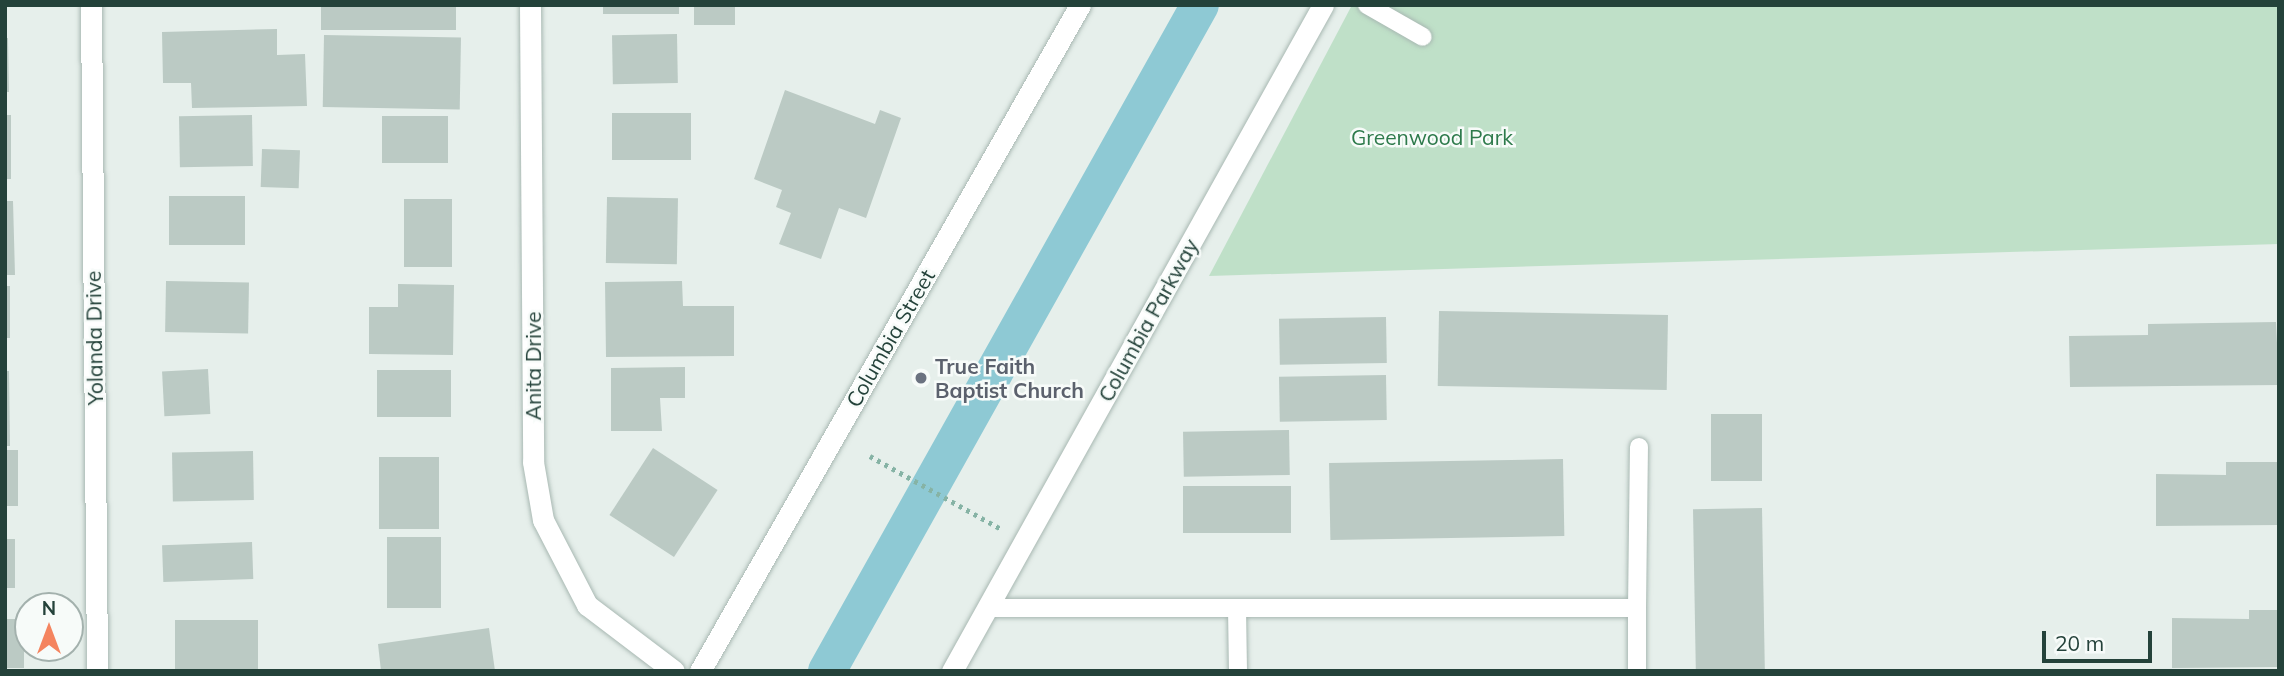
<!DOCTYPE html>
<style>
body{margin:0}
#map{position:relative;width:2284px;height:676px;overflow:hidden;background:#e6efeb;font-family:Mulish,sans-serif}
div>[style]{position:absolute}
.green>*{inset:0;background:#bfe0c8}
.canal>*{height:38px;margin:-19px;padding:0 19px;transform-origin:19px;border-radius:19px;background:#8ec9d4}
.building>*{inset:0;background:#bbcac4;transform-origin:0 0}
.path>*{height:4.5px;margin-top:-2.25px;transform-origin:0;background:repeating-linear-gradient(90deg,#86b3a5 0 3.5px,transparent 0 8.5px)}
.roads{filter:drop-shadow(0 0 2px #a8b8b2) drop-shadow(0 0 2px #a8b8b2)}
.lane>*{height:18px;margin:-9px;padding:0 9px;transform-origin:9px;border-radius:9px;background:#fff}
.street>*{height:21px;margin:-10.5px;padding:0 10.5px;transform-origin:10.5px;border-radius:10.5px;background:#fff}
.secondary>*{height:21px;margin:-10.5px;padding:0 10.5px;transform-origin:10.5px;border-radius:10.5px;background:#fff}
.dots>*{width:19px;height:19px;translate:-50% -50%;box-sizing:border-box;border:4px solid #f7fbf9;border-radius:50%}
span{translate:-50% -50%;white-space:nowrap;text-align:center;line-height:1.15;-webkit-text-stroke:5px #f7fbf9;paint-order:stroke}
.park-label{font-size:21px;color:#2d7a4b}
.street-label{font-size:21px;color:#24423a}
.worship-label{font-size:21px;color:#5b616d;font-weight:700}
.left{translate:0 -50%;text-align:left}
.frame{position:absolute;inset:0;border:7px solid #24423a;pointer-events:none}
.north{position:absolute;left:14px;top:592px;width:70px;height:70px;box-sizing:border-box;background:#f7fbf9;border:2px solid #a3b1ad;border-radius:50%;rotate:0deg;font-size:19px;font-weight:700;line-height:28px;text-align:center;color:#24423a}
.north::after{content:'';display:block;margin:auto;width:24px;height:32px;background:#f4845f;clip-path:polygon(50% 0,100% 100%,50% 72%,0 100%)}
.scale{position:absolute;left:2042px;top:631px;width:110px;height:32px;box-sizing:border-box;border:4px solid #24423a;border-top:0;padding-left:9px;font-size:21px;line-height:24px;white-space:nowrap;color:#24423a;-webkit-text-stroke:5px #f7fbf9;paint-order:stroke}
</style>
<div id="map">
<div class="green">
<i style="clip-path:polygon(1352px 5px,2279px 5px,2279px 244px,1209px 276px)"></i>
</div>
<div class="canal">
<i style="left:827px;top:671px;width:763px;rotate:-60.75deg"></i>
</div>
<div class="building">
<i style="left:321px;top:5px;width:135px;height:25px"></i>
<i style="left:603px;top:5px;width:76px;height:9px"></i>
<i style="left:694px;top:5px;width:41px;height:20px"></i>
<i style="clip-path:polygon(277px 29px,277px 55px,305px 54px,307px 106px,192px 108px,191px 83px,163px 83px,162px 32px)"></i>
<i style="left:677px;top:34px;width:49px;height:65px;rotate:89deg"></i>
<i style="left:324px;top:35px;width:137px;height:72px;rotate:1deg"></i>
<i style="clip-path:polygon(5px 38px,8px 38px,9px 92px,5px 92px)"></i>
<i style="clip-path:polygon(785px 90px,875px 124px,880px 110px,901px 118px,866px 218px,839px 208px,821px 259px,779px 244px,791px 213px,776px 207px,782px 190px,754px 179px)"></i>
<i style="left:691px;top:113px;width:47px;height:79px;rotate:90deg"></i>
<i style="left:5px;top:115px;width:6px;height:64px"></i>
<i style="left:252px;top:115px;width:51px;height:73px;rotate:89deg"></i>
<i style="left:448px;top:116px;width:47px;height:66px;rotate:90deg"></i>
<i style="left:262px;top:149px;width:38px;height:38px;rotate:2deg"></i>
<i style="left:169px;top:196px;width:76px;height:49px"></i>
<i style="left:607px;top:197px;width:71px;height:66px;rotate:1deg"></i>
<i style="left:404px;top:199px;width:48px;height:68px"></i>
<i style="clip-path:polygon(5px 201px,13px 201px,15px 275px,5px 275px)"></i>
<i style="left:166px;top:281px;width:83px;height:51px;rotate:1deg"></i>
<i style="clip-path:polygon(682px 281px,683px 306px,734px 306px,734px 356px,606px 357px,605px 282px)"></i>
<i style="clip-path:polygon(398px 284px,454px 285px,453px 355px,369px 354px,369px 307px,398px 307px)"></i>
<i style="left:5px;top:286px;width:5px;height:52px"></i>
<i style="left:1668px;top:315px;width:75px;height:229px;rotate:91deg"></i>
<i style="left:1386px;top:317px;width:46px;height:107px;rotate:89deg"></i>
<i style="clip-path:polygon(2276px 322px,2279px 385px,2070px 387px,2069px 336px,2148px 335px,2148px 324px)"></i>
<i style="clip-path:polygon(685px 367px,685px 398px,660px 398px,662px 431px,611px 431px,611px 368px)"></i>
<i style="left:208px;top:369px;width:45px;height:46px;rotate:87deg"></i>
<i style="left:377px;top:370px;width:74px;height:47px"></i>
<i style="clip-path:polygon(5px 371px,9px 371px,10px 446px,5px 446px)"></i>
<i style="left:1386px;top:375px;width:45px;height:107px;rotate:89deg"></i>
<i style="left:1711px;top:414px;width:51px;height:67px"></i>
<i style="left:1289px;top:430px;width:45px;height:106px;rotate:89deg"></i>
<i style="left:653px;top:448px;width:77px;height:80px;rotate:33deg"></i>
<i style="left:5px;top:450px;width:13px;height:56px"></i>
<i style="left:253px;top:451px;width:49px;height:81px;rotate:89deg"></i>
<i style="left:379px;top:457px;width:60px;height:72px"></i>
<i style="left:1563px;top:459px;width:77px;height:234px;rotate:89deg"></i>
<i style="clip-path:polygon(2226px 462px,2279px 462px,2279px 525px,2156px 526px,2156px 474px,2226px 475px)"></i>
<i style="left:1183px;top:486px;width:108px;height:47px"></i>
<i style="left:1762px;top:508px;width:163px;height:69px;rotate:89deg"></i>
<i style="left:441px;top:537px;width:71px;height:54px;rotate:90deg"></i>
<i style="left:5px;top:539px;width:10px;height:49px"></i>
<i style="left:252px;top:542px;width:37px;height:90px;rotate:88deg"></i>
<i style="clip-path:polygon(2249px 610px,2279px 610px,2279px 667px,2172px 668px,2172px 618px,2249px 619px)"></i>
<i style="left:5px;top:619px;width:19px;height:49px"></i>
<i style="left:175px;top:620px;width:83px;height:51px"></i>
<i style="clip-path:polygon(489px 628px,495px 671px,381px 671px,378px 644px)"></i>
</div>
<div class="path">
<i style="left:870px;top:456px;width:150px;rotate:29.1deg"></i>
</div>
<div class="roads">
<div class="lane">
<i style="left:1367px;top:5px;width:64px;rotate:29.7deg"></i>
<i style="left:988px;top:608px;width:649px"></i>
<i style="left:1637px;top:608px;width:63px;rotate:90deg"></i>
<i style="left:1237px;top:608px;width:63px;rotate:89.1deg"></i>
<i style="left:1637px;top:608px;width:161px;rotate:-89.3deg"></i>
</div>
<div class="street">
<i style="left:91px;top:5px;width:666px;rotate:89.48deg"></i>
<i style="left:530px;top:5px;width:457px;rotate:89.6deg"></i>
<i style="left:533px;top:462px;width:59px;rotate:80.2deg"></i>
<i style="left:543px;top:520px;width:96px;rotate:62.6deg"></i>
<i style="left:587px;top:605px;width:109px;rotate:37.2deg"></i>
<i style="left:952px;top:671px;width:762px;rotate:-60.88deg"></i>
</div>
<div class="secondary">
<i style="left:700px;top:671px;width:767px;rotate:-60.29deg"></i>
</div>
</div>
<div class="dots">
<i style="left:921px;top:378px;background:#6b7280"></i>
</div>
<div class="park-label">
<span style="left:1432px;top:137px">Greenwood Park</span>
</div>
<div class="street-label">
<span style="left:1148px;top:320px;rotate:-61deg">Columbia Parkway</span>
<span style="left:94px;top:338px;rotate:-91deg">Yolanda Drive</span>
<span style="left:890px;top:338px;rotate:-60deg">Columbia Street</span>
<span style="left:533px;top:366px;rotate:-90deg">Anita Drive</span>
</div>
<div class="worship-label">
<span class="left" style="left:935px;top:378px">True Faith<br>Baptist Church</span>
</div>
<div class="frame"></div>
<div class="north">N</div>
<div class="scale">20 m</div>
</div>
